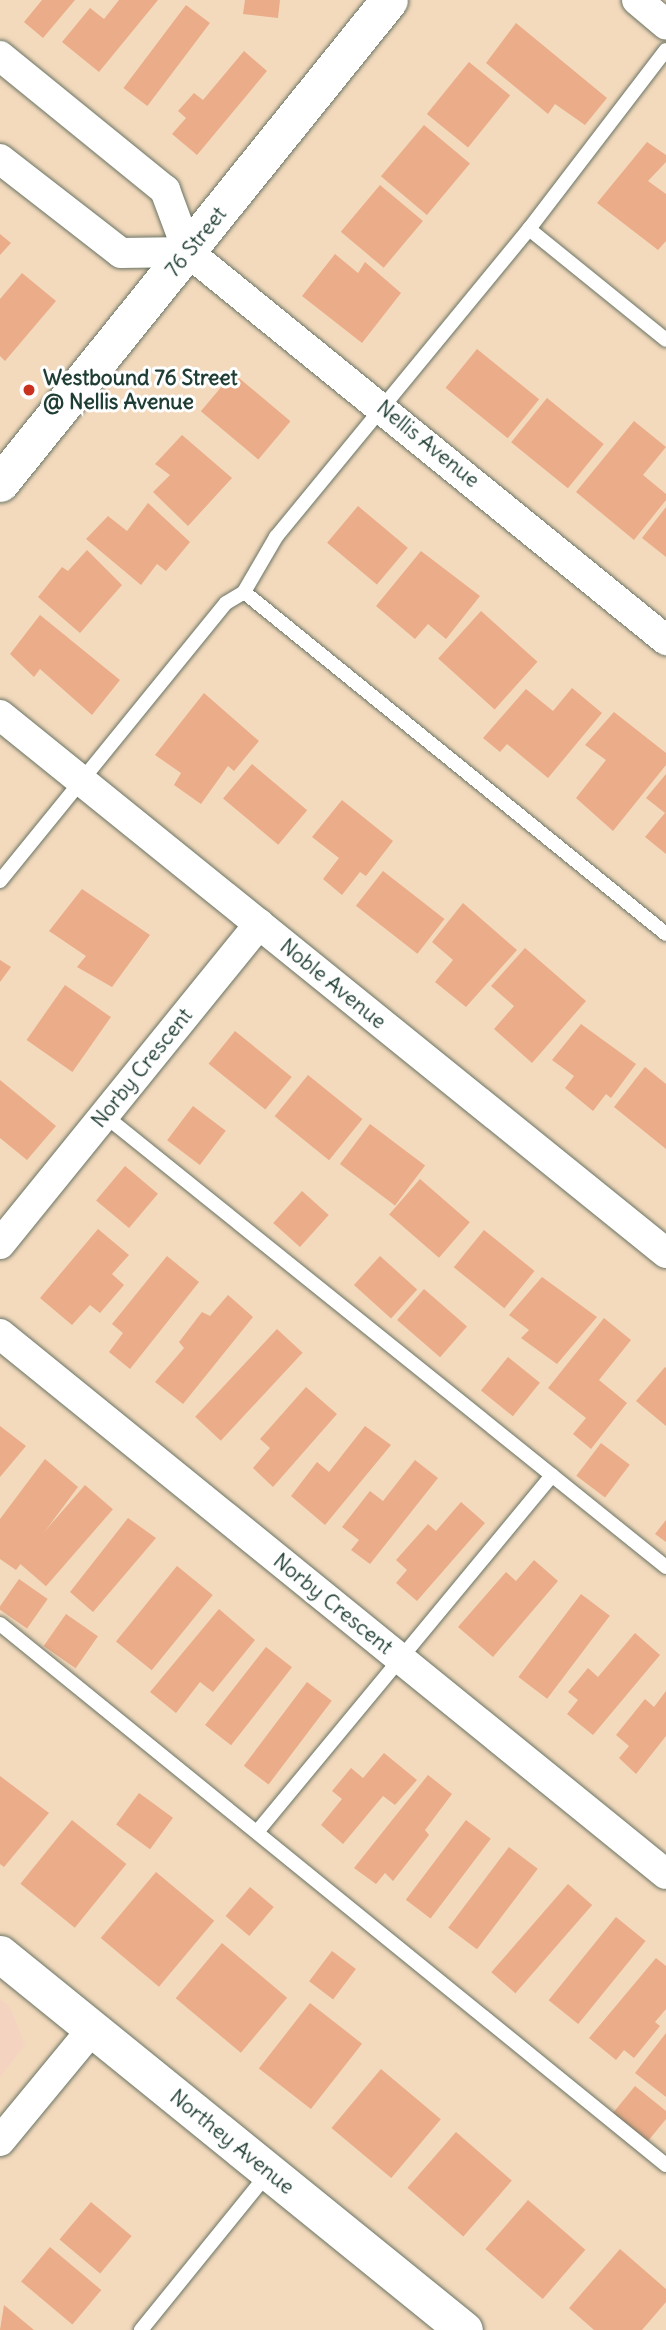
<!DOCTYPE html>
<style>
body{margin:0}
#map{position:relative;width:666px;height:2330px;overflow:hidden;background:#f4dabd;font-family:Delius,sans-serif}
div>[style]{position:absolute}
.built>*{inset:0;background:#f4d3c0}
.building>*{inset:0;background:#eaac89;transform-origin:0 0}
.roads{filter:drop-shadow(0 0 2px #6a7464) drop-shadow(0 0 2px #6a7464)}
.service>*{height:14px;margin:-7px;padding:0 7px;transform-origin:7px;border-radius:7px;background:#fff}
.minor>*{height:30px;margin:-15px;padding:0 15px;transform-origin:15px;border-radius:15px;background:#fff}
.tertiary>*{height:37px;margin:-18.5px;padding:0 18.5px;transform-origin:18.5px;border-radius:18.5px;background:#fff}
.dots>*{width:19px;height:19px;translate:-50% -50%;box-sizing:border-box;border:4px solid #fff;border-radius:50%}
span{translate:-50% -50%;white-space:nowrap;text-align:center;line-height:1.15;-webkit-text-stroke:6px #fff;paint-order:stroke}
.street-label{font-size:21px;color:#1f3d34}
.poi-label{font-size:21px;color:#1f3d34;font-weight:700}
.left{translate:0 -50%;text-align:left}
</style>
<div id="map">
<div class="built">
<i style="clip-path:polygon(0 1999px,10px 2007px,25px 2045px,0 2077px)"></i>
</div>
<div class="building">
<i style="clip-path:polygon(42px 0,75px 0,43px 38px,24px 22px)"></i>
<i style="clip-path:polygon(119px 0,158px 0,99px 72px,62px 42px,90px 8px,104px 19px)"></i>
<i style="clip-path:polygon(245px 0,280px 0,278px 18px,243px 14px)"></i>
<i style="left:186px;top:5px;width:30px;height:104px;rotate:37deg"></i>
<i style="clip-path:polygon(516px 23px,607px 98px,585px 125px,555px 104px,548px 114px,486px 63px)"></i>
<i style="clip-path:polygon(244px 51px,267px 71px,197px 155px,172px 134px,186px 118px,178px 111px,194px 93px,203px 100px)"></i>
<i style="left:469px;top:62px;width:53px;height:67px;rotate:39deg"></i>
<i style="left:424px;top:125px;width:60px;height:67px;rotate:40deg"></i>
<i style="clip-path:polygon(647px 142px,666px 155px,666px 162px,648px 181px,666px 194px,666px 241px,658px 250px,597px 203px)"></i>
<i style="left:380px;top:185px;width:56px;height:61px;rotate:40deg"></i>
<i style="clip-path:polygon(0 234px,11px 243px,0 255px)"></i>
<i style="clip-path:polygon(335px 254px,358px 273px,365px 262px,401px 293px,362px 343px,302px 296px)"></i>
<i style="clip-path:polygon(22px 273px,56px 301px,5px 361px,0 356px,0 299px)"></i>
<i style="left:477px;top:349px;width:80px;height:50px;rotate:39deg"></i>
<i style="left:233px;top:373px;width:75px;height:50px;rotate:40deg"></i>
<i style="left:547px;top:398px;width:73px;height:57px;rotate:39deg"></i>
<i style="clip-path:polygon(634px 421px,666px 447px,643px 475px,666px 494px,666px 500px,634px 540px,576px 492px)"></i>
<i style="clip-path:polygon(182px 435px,232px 478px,188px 526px,153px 492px,170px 475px,155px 464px)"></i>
<i style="clip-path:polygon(148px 503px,190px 542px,166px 571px,157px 564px,141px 585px,86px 539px,108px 516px,127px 531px)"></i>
<i style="left:358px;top:506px;width:65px;height:48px;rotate:40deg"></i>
<i style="clip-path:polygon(666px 507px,666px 557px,642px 538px)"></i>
<i style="clip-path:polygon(87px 550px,122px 585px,80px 633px,38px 597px,62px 567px,68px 571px)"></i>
<i style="clip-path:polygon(421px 551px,480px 596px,446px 639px,428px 624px,415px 639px,376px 606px)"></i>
<i style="left:481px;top:611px;width:76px;height:64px;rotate:42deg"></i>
<i style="clip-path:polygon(40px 615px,120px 680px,92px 715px,40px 669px,34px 677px,10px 654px)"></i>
<i style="clip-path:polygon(572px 688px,602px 713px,548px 778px,507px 744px,500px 752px,483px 738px,526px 689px,553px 711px)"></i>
<i style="clip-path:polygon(204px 693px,259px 741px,234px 771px,228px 766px,201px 804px,174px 785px,181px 773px,155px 755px)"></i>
<i style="clip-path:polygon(614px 712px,666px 753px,666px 765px,613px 831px,576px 798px,606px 760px,585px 745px)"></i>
<i style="left:252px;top:764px;width:72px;height:45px;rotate:40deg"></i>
<i style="clip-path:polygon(666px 774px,666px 854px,645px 837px,665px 813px,646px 798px)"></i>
<i style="clip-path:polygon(342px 800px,393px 841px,366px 876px,360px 872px,342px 895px,323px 879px,339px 858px,312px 837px)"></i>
<i style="left:383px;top:871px;width:78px;height:44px;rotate:38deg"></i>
<i style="clip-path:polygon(82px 889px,150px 935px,112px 987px,77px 967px,86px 956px,49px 931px)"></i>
<i style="clip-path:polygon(463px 903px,517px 950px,466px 1007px,435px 982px,453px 960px,432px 942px)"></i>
<i style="clip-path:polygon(525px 948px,586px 1001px,532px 1063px,494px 1029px,514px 1006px,491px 986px)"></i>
<i style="clip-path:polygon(0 960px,11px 967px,0 982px)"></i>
<i style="left:65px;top:985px;width:56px;height:67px;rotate:35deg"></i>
<i style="clip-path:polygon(581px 1024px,636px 1064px,611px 1098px,606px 1094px,593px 1111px,565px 1088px,574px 1076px,552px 1060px)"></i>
<i style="left:235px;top:1031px;width:73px;height:42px;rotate:39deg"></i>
<i style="clip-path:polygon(645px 1067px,666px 1084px,666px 1149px,614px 1107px)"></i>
<i style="left:308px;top:1075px;width:70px;height:53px;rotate:39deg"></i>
<i style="clip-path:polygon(0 1080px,56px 1126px,27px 1160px,0 1138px)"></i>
<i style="left:193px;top:1106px;width:41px;height:43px;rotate:37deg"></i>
<i style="left:370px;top:1124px;width:69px;height:50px;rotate:37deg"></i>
<i style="left:125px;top:1166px;width:43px;height:45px;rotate:40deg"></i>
<i style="left:420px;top:1179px;width:66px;height:47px;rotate:41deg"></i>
<i style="left:302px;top:1191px;width:36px;height:43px;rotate:42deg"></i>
<i style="clip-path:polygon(98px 1229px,129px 1255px,112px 1274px,124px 1285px,100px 1313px,90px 1305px,72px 1325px,40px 1298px)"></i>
<i style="left:484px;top:1230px;width:65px;height:48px;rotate:39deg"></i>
<i style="clip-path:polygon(167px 1256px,199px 1282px,130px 1369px,109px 1352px,123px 1333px,112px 1324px)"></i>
<i style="left:380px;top:1256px;width:50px;height:39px;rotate:42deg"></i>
<i style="clip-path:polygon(542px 1277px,597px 1317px,557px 1364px,521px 1338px,529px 1330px,509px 1315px)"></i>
<i style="left:424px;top:1289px;width:57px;height:41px;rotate:41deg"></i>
<i style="clip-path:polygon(228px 1295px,253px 1317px,183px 1404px,155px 1382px,184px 1348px,179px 1342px,202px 1312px,210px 1316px)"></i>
<i style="clip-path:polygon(604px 1318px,631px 1340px,599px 1380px,627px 1403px,591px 1449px,573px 1434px,586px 1418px,548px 1388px)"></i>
<i style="left:277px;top:1329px;width:35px;height:120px;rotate:43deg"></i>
<i style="left:508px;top:1357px;width:41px;height:43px;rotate:39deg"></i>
<i style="clip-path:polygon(665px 1367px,666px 1368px,666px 1426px,636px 1401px)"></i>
<i style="clip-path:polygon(306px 1387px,337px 1414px,273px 1487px,253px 1468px,270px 1448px,260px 1439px)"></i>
<i style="clip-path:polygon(0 1426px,26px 1446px,0 1477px)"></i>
<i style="clip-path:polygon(365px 1426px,391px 1445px,325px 1525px,291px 1496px,317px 1462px,329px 1472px)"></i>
<i style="left:601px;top:1443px;width:36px;height:41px;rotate:37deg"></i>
<i style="clip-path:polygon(45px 1459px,78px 1487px,16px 1570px,0 1559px,0 1519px)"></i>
<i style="clip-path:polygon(415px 1460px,438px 1478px,370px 1564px,351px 1550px,359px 1540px,342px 1527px,370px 1491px,383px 1501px)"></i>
<i style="left:85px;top:1485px;width:37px;height:102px;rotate:41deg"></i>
<i style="clip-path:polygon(461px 1502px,485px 1523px,417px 1601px,396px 1583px,407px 1570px,396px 1560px,428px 1524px,436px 1531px)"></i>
<i style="clip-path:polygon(128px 1518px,156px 1538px,93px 1612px,70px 1592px)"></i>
<i style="clip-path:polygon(666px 1520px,666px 1542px,655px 1534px)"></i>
<i style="clip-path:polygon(534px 1560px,558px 1581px,493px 1657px,458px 1627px,506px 1572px,516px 1581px)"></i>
<i style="left:177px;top:1566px;width:46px;height:97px;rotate:39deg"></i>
<i style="left:19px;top:1579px;width:35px;height:36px;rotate:35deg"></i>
<i style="left:581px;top:1594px;width:36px;height:104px;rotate:37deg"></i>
<i style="clip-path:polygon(219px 1609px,255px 1640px,213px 1692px,200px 1682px,176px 1713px,150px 1692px)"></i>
<i style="left:66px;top:1614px;width:39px;height:39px;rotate:35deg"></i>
<i style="clip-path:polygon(635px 1633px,660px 1655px,593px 1735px,567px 1714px,578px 1700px,568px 1692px,588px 1668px,598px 1677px)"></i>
<i style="left:266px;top:1647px;width:33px;height:99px;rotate:38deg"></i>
<i style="left:307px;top:1682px;width:31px;height:105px;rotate:37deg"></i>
<i style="clip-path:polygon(666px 1691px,666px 1736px,636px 1774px,619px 1758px,629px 1746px,616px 1735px,645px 1699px,654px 1707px)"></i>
<i style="clip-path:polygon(384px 1753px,417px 1780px,395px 1805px,383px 1796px,343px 1844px,321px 1825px,342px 1799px,332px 1791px,351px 1768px,363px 1778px)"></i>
<i style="clip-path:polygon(428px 1775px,452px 1794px,425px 1830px,429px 1835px,393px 1881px,385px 1873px,376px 1884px,354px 1868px)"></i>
<i style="clip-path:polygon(0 1776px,49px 1813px,4px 1867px,0 1864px)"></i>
<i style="left:139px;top:1793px;width:42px;height:39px;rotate:36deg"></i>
<i style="left:72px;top:1820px;width:70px;height:82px;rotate:39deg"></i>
<i style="left:466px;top:1820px;width:31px;height:100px;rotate:37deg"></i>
<i style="left:509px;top:1847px;width:36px;height:101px;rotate:37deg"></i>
<i style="left:156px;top:1872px;width:76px;height:86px;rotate:40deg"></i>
<i style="left:568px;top:1884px;width:32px;height:117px;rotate:41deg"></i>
<i style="left:250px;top:1887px;width:31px;height:38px;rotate:40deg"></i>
<i style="left:616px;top:1917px;width:38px;height:107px;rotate:39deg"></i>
<i style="left:222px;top:1943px;width:85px;height:72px;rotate:40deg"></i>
<i style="left:332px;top:1951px;width:30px;height:38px;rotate:37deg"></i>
<i style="clip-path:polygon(656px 1958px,666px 1966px,666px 2009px,655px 2022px,660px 2026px,634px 2058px,624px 2050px,616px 2060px,589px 2038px)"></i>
<i style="left:310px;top:2003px;width:66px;height:83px;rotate:38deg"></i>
<i style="clip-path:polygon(666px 2033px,666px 2097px,635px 2073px)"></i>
<i style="left:381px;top:2069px;width:78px;height:77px;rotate:40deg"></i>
<i style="clip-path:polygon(635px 2086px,666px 2111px,666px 2119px,648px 2141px,613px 2113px)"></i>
<i style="left:456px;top:2132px;width:74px;height:74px;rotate:41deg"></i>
<i style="left:528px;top:2200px;width:76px;height:65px;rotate:41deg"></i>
<i style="left:91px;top:2202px;width:53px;height:49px;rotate:40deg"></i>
<i style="left:50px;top:2247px;width:67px;height:45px;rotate:40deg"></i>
<i style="clip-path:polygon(620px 2249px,666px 2289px,666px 2302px,642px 2330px,594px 2330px,569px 2308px)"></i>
<i style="clip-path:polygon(4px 2305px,34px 2330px,0 2330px)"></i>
</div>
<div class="roads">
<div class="service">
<i style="left:529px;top:229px;width:176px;rotate:39deg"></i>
<i style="left:244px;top:592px;width:543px;rotate:39.02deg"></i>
<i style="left:0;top:881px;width:358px;rotate:-50.9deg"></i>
<i style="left:226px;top:603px;width:21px;rotate:-31deg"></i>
<i style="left:244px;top:592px;width:64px;rotate:-59.8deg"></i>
<i style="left:276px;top:537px;width:399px;rotate:-50.6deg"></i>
<i style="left:529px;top:229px;width:225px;rotate:-52.6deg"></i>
<i style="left:104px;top:1115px;width:721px;rotate:38.81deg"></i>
<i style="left:0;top:1624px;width:858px;rotate:39.09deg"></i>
<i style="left:257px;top:1832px;width:463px;rotate:-50.4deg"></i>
<i style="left:141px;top:2330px;width:202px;rotate:-51deg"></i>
</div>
<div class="minor">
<i style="left:637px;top:0;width:38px;rotate:40deg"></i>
<i style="left:0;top:56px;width:213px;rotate:39.1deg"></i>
<i style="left:165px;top:190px;width:66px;rotate:69.6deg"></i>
<i style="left:0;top:159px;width:153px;rotate:37.8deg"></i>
<i style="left:121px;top:253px;width:67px;rotate:-0.9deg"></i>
<i style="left:188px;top:252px;width:616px;rotate:39.07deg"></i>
<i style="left:0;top:715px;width:856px;rotate:38.93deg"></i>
<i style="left:0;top:1244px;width:412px;rotate:-51deg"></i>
<i style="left:0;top:1334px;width:857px;rotate:39.04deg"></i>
<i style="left:0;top:2141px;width:146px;rotate:-50.5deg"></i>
</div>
<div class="tertiary">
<i style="left:0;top:483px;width:620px;rotate:-51.15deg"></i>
<i style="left:0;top:1954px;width:597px;rotate:39.02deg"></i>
</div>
</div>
<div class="dots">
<i style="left:29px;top:390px;background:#c8321e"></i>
</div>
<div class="street-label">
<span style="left:196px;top:242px;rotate:-51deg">76 Street</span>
<span style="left:428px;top:444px;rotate:39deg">Nellis Avenue</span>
<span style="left:333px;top:984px;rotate:39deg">Noble Avenue</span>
<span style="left:142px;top:1068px;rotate:-51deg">Norby Crescent</span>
<span style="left:333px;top:1604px;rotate:39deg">Norby Crescent</span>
<span style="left:232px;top:2142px;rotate:39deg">Northey Avenue</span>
</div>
<div class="poi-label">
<span class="left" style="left:43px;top:390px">Westbound 76 Street<br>@ Nellis Avenue</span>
</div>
</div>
